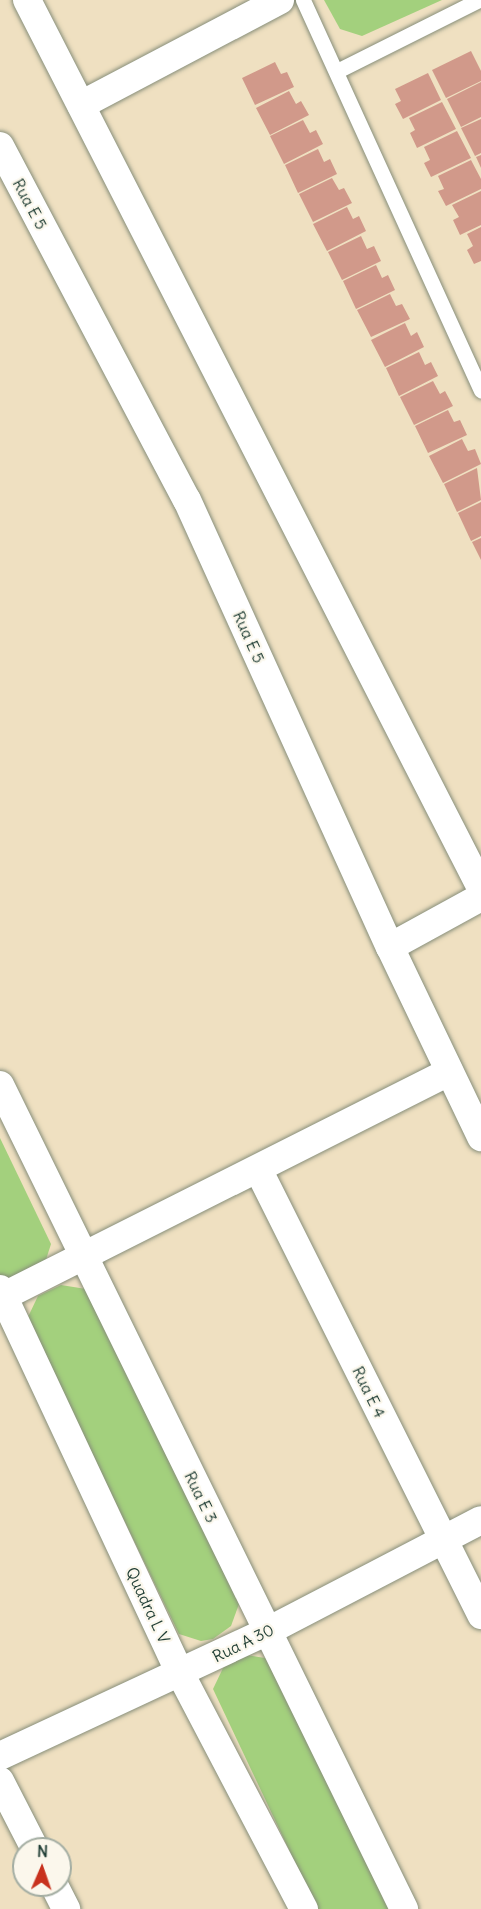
<!DOCTYPE html>
<style>
body{margin:0}
#map{position:relative;width:481px;height:1909px;overflow:hidden;background:#efe0c1;font-family:Delius,sans-serif}
div>[style]{position:absolute}
.green>*{inset:0;background:#a3d07d}
.building>*{inset:0;background:#d1998a}
.roads{filter:drop-shadow(0 0 2px #878e7a) drop-shadow(0 0 2px #878e7a)}
.service>*{height:15px;margin:-7.5px;padding:0 7.5px;transform-origin:7.5px;border-radius:7.5px;background:#fff}
.minor>*{height:28px;margin:-14px;padding:0 14px;transform-origin:14px;border-radius:14px;background:#fff}
span{translate:-50% -50%;white-space:nowrap;text-align:center;line-height:1.15;-webkit-text-stroke:4.5px #fbf7ec;paint-order:stroke}
.street-label{font-size:16px;color:#1f3d34}
.north{position:absolute;left:12px;top:1837px;width:60px;height:60px;box-sizing:border-box;background:#fbf7ec;border:2px solid #a3ada2;border-radius:50%;rotate:2deg;font-size:16px;font-weight:700;line-height:24px;text-align:center;color:#1f3d34}
.north::after{content:'';display:block;margin:auto;width:21px;height:27px;background:#c8321e;clip-path:polygon(50% 0,100% 100%,50% 72%,0 100%)}
</style>
<div id="map">
<div class="green">
<i style="clip-path:polygon(324px 0,442px 0,362px 36px,340px 29px)"></i>
<i style="clip-path:polygon(0 1138px,51px 1244px,44px 1266px,25px 1279px,0 1278px)"></i>
<i style="clip-path:polygon(61px 1285px,86px 1289px,239px 1604px,231px 1626px,213px 1639px,201px 1641px,179px 1634px,27px 1319px,38px 1296px)"></i>
<i style="clip-path:polygon(246px 1655px,271px 1659px,390px 1909px,317px 1909px,213px 1689px,224px 1666px)"></i>
</div>
<div class="building">
<i style="clip-path:polygon(471px 51px,481px 71px,481px 81px,446px 98px,432px 70px)"></i>
<i style="clip-path:polygon(275px 62px,281px 74px,287px 72px,294px 87px,255px 105px,242px 78px)"></i>
<i style="clip-path:polygon(428px 73px,441px 100px,403px 119px,395px 104px,401px 101px,395px 89px)"></i>
<i style="clip-path:polygon(481px 82px,481px 117px,461px 127px,447px 99px)"></i>
<i style="clip-path:polygon(289px 91px,296px 104px,301px 101px,309px 115px,270px 135px,256px 108px)"></i>
<i style="clip-path:polygon(442px 102px,456px 129px,417px 148px,410px 133px,415px 130px,409px 118px)"></i>
<i style="clip-path:polygon(481px 119px,481px 153px,475px 156px,461px 128px)"></i>
<i style="clip-path:polygon(303px 120px,310px 133px,316px 130px,323px 144px,284px 164px,270px 136px)"></i>
<i style="clip-path:polygon(457px 131px,471px 158px,431px 177px,424px 163px,430px 160px,424px 147px)"></i>
<i style="clip-path:polygon(318px 149px,324px 162px,330px 159px,337px 174px,298px 193px,285px 165px)"></i>
<i style="clip-path:polygon(481px 155px,481px 168px,476px 157px)"></i>
<i style="clip-path:polygon(471px 160px,481px 179px,481px 189px,446px 206px,438px 191px,444px 189px,438px 176px)"></i>
<i style="clip-path:polygon(332px 178px,339px 190px,344px 188px,352px 203px,313px 222px,299px 194px)"></i>
<i style="clip-path:polygon(481px 191px,481px 225px,460px 235px,453px 220px,459px 217px,452px 205px)"></i>
<i style="clip-path:polygon(347px 207px,353px 219px,359px 216px,366px 231px,327px 251px,313px 224px)"></i>
<i style="clip-path:polygon(481px 227px,481px 261px,474px 264px,467px 250px,473px 246px,467px 234px)"></i>
<i style="clip-path:polygon(361px 236px,367px 249px,374px 246px,381px 261px,342px 280px,328px 252px)"></i>
<i style="clip-path:polygon(376px 265px,382px 278px,388px 275px,395px 290px,356px 309px,343px 281px)"></i>
<i style="clip-path:polygon(390px 294px,396px 306px,402px 304px,410px 319px,371px 337px,357px 310px)"></i>
<i style="clip-path:polygon(405px 323px,411px 336px,417px 332px,424px 347px,385px 367px,371px 340px)"></i>
<i style="clip-path:polygon(419px 352px,425px 365px,431px 362px,438px 376px,399px 396px,386px 368px)"></i>
<i style="clip-path:polygon(433px 381px,440px 394px,445px 391px,453px 406px,414px 425px,400px 397px)"></i>
<i style="clip-path:polygon(448px 410px,454px 422px,460px 420px,467px 435px,428px 453px,415px 426px)"></i>
<i style="clip-path:polygon(462px 439px,468px 451px,475px 449px,481px 464px,443px 483px,429px 456px)"></i>
<i style="clip-path:polygon(477px 468px,481px 500px,457px 512px,444px 484px)"></i>
<i style="clip-path:polygon(481px 502px,481px 536px,471px 541px,458px 513px)"></i>
<i style="clip-path:polygon(481px 538px,481px 560px,472px 542px)"></i>
</div>
<div class="roads">
<div class="service">
<i style="left:303px;top:0;width:429px;rotate:65.5deg"></i>
<i style="left:337px;top:71px;width:159px;rotate:-26.6deg"></i>
</div>
<div class="minor">
<i style="left:27px;top:0;width:997px;rotate:62.92deg"></i>
<i style="left:81px;top:105px;width:225px;rotate:-27.8deg"></i>
<i style="left:0;top:146px;width:400px;rotate:62.2deg"></i>
<i style="left:187px;top:500px;width:491px;rotate:65.6deg"></i>
<i style="left:390px;top:947px;width:211px;rotate:64.4deg"></i>
<i style="left:390px;top:947px;width:104px;rotate:-28.8deg"></i>
<i style="left:0;top:1085px;width:918px;rotate:63.88deg"></i>
<i style="left:258px;top:1169px;width:499px;rotate:63.4deg"></i>
<i style="left:0;top:1289px;width:424px;rotate:64.9deg"></i>
<i style="left:180px;top:1673px;width:267px;rotate:62.3deg"></i>
<i style="left:0;top:1298px;width:503px;rotate:-26.72deg"></i>
<i style="left:0;top:1756px;width:293px;rotate:-25deg"></i>
<i style="left:266px;top:1632px;width:242px;rotate:-27.5deg"></i>
<i style="left:0;top:1781px;width:76px;rotate:62.8deg"></i>
<i style="left:54px;top:1885px;width:27px;rotate:63deg"></i>
</div>
</div>
<div class="street-label">
<span style="left:30px;top:204px;rotate:62deg">Rua E 5</span>
<span style="left:249px;top:637px;rotate:66deg">Rua E 5</span>
<span style="left:369px;top:1392px;rotate:64deg">Rua E 4</span>
<span style="left:201px;top:1497px;rotate:64deg">Rua E 3</span>
<span style="left:148px;top:1605px;rotate:65deg">Quadra L V</span>
<span style="left:243px;top:1643px;rotate:-26deg">Rua A 30</span>
</div>
<div class="north">N</div>
</div>
